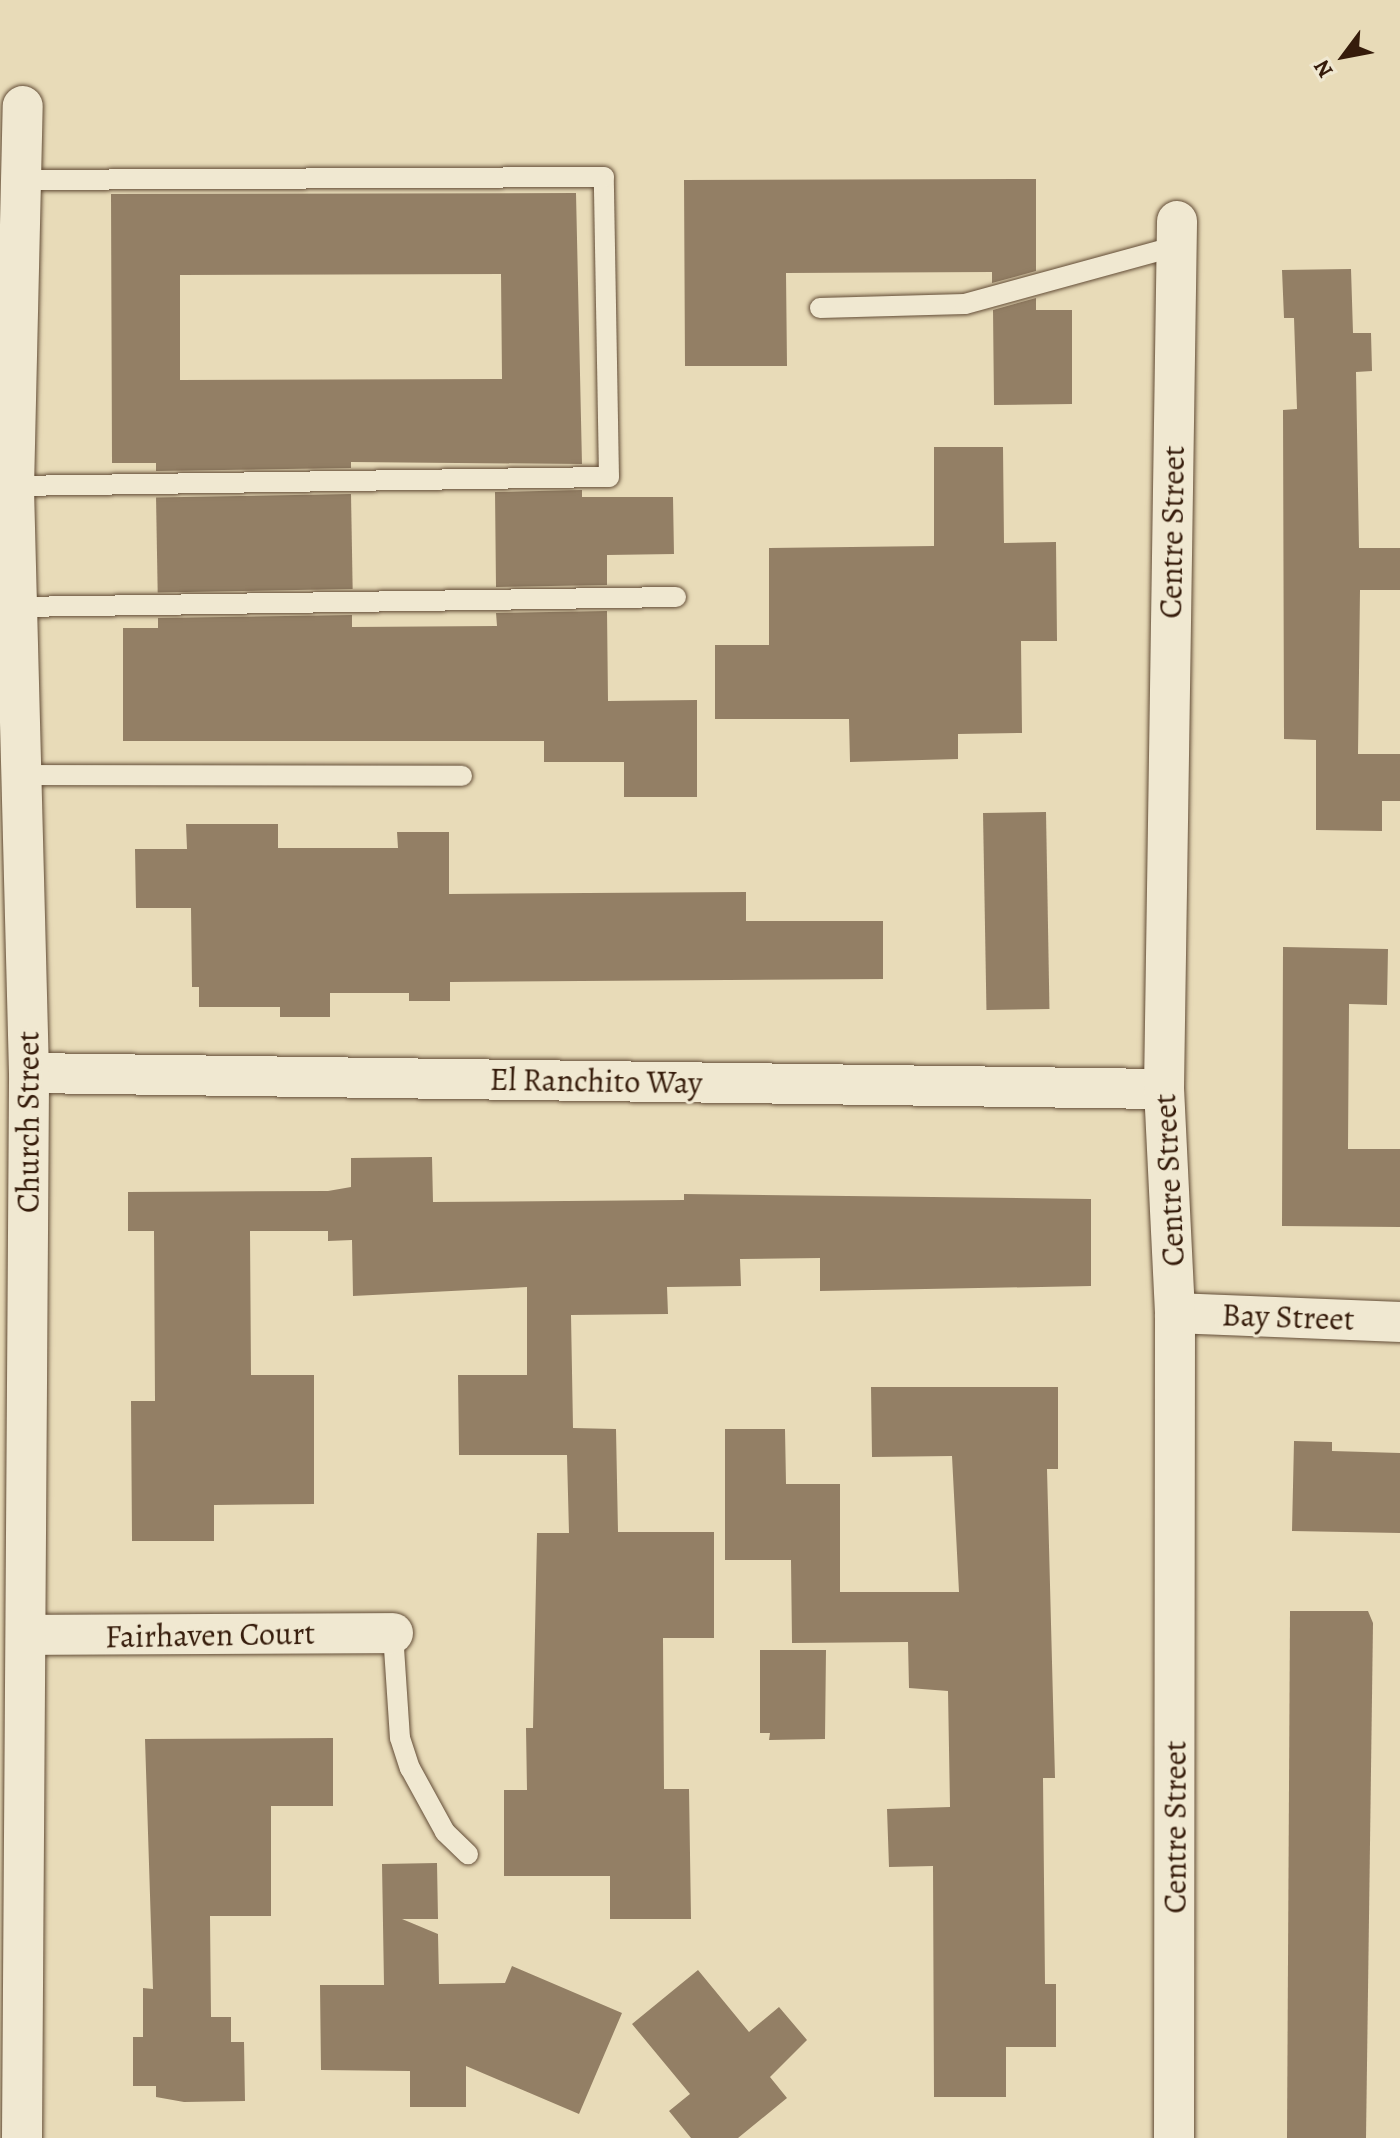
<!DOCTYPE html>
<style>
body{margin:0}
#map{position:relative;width:1400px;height:2138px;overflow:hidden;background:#e8dbb8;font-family:Alegreya,serif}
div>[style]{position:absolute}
.building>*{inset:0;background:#937f65;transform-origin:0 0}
.roads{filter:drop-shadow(0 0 2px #624c36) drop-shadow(0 0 2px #624c36)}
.service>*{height:20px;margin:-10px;padding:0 10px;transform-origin:10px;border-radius:10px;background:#f0e8d1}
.minor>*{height:40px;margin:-20px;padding:0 20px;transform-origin:20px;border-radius:20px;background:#f0e8d1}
span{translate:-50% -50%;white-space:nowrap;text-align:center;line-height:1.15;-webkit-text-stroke:6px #f0e8d1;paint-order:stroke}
.street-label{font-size:32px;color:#361c0b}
.north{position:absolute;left:1304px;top:16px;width:80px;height:80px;-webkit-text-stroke:6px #f0e8d1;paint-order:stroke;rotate:238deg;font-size:22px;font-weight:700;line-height:32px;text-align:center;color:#361c0b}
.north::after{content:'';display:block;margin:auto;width:28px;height:36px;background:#361c0b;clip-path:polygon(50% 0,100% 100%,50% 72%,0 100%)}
</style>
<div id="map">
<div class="building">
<i style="clip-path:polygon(1036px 179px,1036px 271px,992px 283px,992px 272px,786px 273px,787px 366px,685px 366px,684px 180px)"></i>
<i style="clip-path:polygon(evenodd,576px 193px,582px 464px,351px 462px,351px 468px,156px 471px,156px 463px,112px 463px,111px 194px,576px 193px,501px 274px,502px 379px,180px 380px,180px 275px,501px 274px)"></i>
<i style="clip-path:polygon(1351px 269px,1353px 333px,1371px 333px,1372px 371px,1356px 372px,1359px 548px,1400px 548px,1400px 590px,1360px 590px,1358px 754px,1400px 754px,1400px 801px,1382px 801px,1382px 831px,1316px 830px,1316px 740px,1284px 739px,1283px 410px,1297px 409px,1294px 318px,1284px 318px,1282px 270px)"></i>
<i style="clip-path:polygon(1036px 298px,1036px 310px,1072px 310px,1072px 404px,994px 405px,993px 310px)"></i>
<i style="clip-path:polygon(934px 447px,1003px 447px,1004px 543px,1056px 542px,1057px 641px,1021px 641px,1022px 733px,958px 734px,958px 759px,850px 762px,849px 719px,715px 719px,715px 645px,769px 645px,769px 548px,934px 546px)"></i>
<i style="clip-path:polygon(582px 490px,582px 497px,673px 497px,674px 554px,607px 555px,607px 585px,496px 587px,495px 492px)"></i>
<i style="left:351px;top:494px;width:95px;height:195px;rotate:89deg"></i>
<i style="clip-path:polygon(607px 611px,608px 701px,697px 700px,697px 797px,624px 797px,624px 762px,544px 762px,544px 741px,123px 741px,123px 628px,158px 628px,158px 618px,352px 615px,352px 627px,497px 626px,496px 613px)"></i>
<i style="left:1046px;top:812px;width:197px;height:63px;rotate:89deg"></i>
<i style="clip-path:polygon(186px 824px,278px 824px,278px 848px,398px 848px,397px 832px,449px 832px,449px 894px,746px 892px,746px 921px,883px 921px,883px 979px,450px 982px,450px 1001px,409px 1001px,409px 993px,330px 993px,330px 1017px,280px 1017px,280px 1007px,199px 1007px,199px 987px,192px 987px,191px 908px,136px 908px,135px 849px,187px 849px)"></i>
<i style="clip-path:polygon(1283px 947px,1388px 949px,1387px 1005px,1349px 1004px,1348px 1149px,1400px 1149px,1400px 1227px,1282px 1226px)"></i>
<i style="clip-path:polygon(432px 1157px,433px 1202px,684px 1200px,684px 1194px,1091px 1199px,1091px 1286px,820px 1291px,820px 1258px,740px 1259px,741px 1286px,667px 1287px,668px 1314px,571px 1315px,573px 1428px,616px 1429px,618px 1532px,714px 1532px,714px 1638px,663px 1638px,664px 1789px,689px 1789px,691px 1919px,610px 1919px,610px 1876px,504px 1876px,504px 1790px,527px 1790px,526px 1728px,533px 1728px,537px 1533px,569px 1533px,567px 1455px,459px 1455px,458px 1375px,527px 1375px,527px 1287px,353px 1296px,352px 1240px,328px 1241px,328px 1231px,250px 1231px,251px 1375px,314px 1375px,314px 1504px,214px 1505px,214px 1541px,132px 1541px,131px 1401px,155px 1401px,154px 1231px,128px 1231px,128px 1192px,328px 1191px,351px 1187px,351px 1158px)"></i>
<i style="clip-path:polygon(871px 1387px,1058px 1387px,1058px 1469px,1047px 1469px,1055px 1778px,1043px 1778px,1045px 1984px,1056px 1984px,1056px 2047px,1006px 2047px,1006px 2097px,934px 2097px,933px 1866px,889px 1867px,887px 1809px,950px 1807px,948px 1691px,909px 1688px,908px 1642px,792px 1643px,791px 1560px,725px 1560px,725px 1429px,785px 1429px,786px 1484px,840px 1484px,840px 1592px,959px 1592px,952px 1456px,872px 1457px)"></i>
<i style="clip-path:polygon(1294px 1441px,1332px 1442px,1332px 1451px,1400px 1453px,1400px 1533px,1292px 1531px)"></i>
<i style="clip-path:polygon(1290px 1611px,1368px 1611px,1373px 1623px,1366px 2138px,1287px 2138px)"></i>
<i style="clip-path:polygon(760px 1650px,826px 1650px,825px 1739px,769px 1740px,770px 1733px,760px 1733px)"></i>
<i style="clip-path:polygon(333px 1738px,333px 1806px,271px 1806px,271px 1916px,210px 1916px,211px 2017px,231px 2017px,231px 2042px,244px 2042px,245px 2101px,184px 2102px,156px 2097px,156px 2086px,133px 2086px,133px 2037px,143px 2037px,143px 1988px,153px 1989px,145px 1739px)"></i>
<i style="clip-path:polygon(437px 1863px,438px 1919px,402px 1919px,438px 1934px,439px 1984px,505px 1983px,512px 1966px,622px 2013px,579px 2114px,466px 2066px,466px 2107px,410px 2107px,410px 2071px,321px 2070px,320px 1985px,384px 1985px,382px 1864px)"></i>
<i style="clip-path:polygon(698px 1970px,749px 2032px,779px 2007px,807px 2040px,770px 2077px,787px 2098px,738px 2138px,691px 2138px,669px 2111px,690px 2094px,632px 2024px)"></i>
</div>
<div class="roads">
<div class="service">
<i style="left:820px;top:308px;width:145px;rotate:-1.6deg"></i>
<i style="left:965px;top:304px;width:220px;rotate:-15.3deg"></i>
<i style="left:14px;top:486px;width:595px;rotate:-0.87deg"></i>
<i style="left:609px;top:477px;width:300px;rotate:-91deg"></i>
<i style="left:604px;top:177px;width:583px;rotate:179.71deg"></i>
<i style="left:17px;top:607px;width:659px;rotate:-0.87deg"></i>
<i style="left:21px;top:775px;width:441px;rotate:0.1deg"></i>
<i style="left:393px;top:1633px;width:105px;rotate:86.2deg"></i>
<i style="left:400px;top:1738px;width:32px;rotate:72deg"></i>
<i style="left:410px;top:1768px;width:73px;rotate:61.3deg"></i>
<i style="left:445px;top:1832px;width:32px;rotate:44deg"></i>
</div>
<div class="minor">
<i style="left:29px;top:1073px;width:1135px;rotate:0.81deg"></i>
<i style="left:1175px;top:1313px;width:225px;rotate:2.3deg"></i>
<i style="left:28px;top:1635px;width:365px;rotate:-0.3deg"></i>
<i style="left:22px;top:2138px;width:1065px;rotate:-89.62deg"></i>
<i style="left:29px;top:1073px;width:584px;rotate:-91.47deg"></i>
<i style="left:14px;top:489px;width:383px;rotate:-88.7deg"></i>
<i style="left:1174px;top:2138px;width:825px;rotate:-89.93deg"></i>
<i style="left:1175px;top:1313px;width:224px;rotate:-92.8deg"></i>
<i style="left:1164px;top:1089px;width:868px;rotate:-89.14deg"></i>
</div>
</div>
<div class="street-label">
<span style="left:1172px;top:532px;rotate:-89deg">Centre Street</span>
<span style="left:596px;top:1081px;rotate:1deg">El Ranchito Way</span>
<span style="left:28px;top:1122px;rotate:-90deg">Church Street</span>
<span style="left:1169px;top:1180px;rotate:-93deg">Centre Street</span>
<span style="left:1288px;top:1317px;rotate:2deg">Bay Street</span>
<span style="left:210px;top:1635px;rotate:-1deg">Fairhaven Court</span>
<span style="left:1175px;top:1827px;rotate:-90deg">Centre Street</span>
</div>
<div class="north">N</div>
</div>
